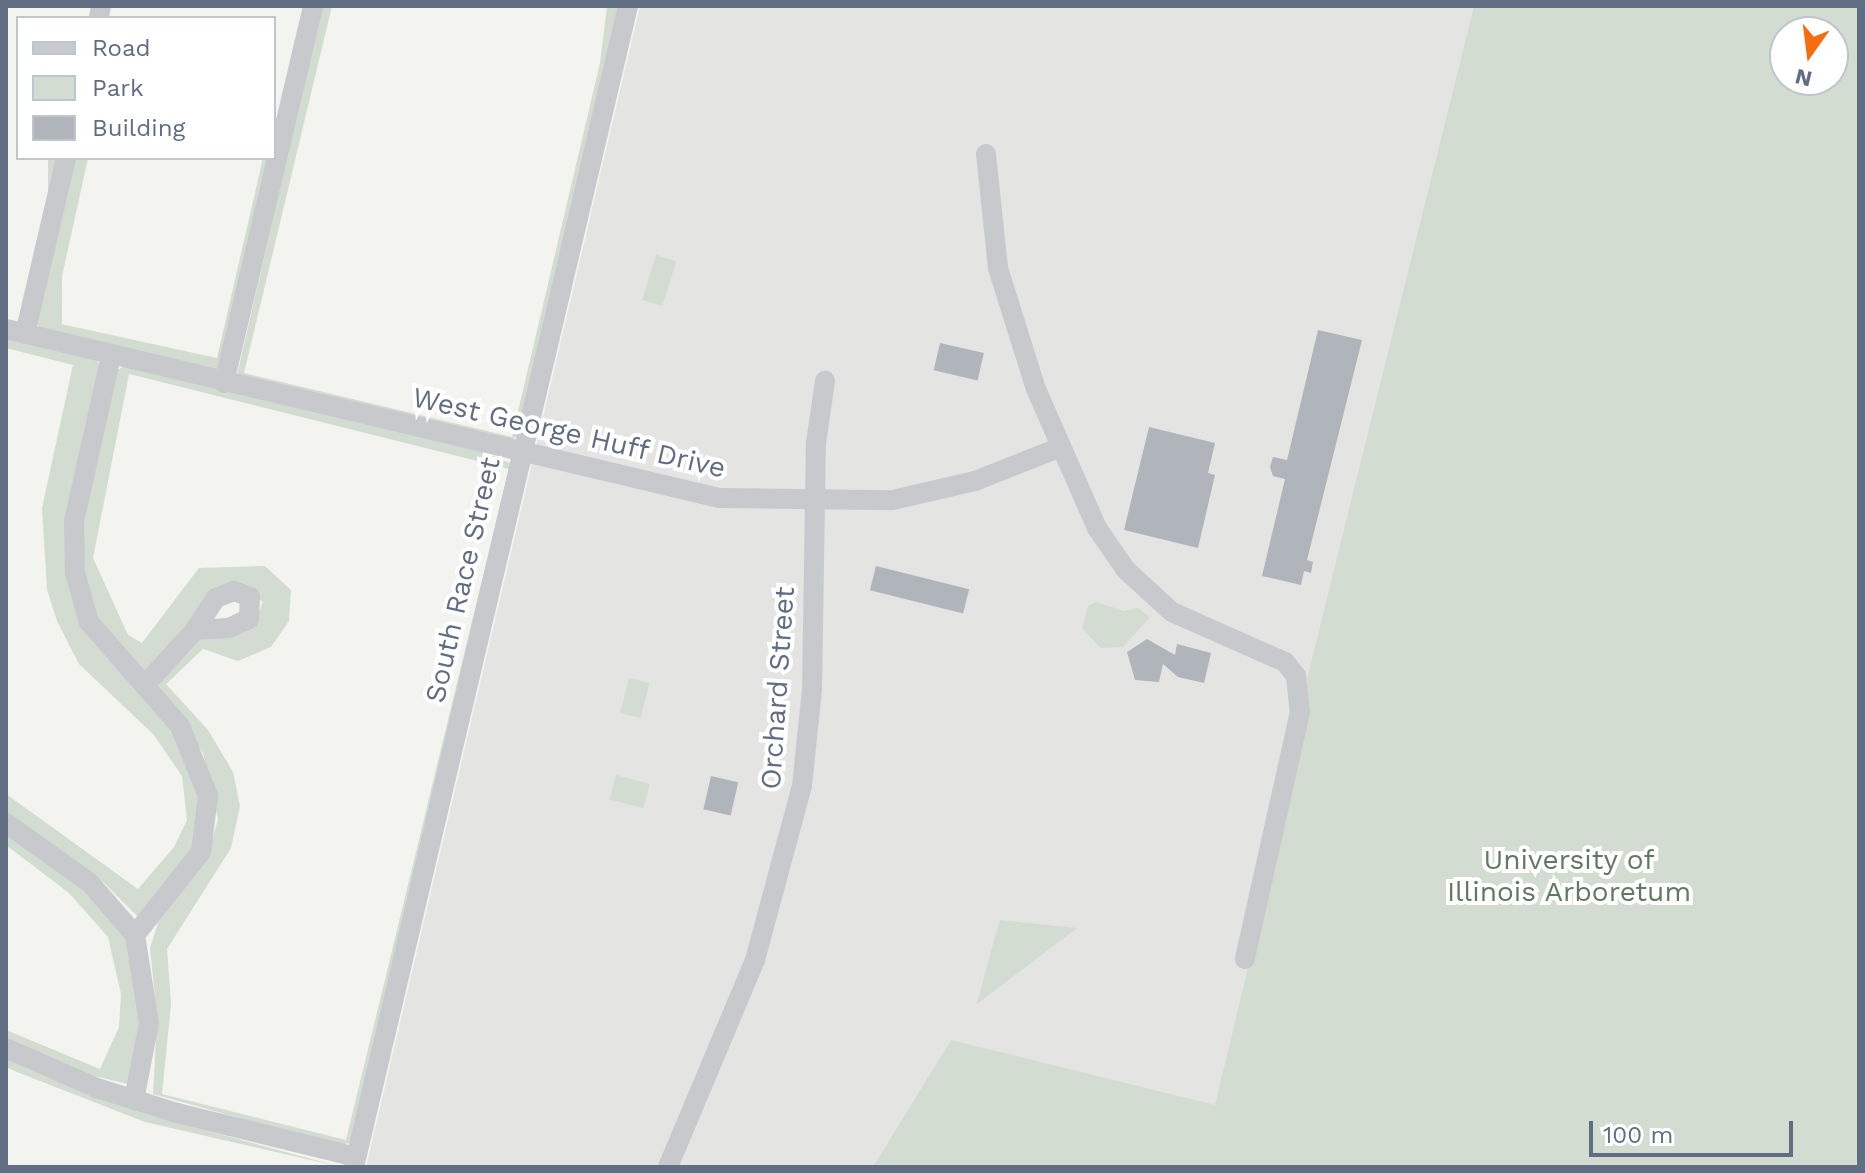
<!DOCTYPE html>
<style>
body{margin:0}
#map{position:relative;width:1865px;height:1173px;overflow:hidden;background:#f3f4ef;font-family:"Work Sans",sans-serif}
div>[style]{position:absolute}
.built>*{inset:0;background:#e4e4e3}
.green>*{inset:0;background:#d2dcd0;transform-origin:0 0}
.building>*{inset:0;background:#b0b5bc;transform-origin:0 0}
.minor>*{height:20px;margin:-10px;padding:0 10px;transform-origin:10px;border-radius:10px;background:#c7c9cd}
span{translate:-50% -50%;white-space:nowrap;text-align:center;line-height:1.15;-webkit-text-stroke:8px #fff;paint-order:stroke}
.street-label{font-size:28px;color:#606d83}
.park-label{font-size:28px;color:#607a5f}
.frame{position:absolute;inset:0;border:8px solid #606d83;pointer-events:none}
.legend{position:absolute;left:16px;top:16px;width:260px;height:144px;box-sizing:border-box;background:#fff;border:2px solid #bfc5cd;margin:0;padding:10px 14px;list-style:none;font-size:24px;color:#606d83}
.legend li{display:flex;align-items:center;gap:16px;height:40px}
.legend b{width:40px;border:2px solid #bfc5cd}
.north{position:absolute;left:1769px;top:16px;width:80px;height:80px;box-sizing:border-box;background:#fff;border:2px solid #bfc5cd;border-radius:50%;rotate:194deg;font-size:22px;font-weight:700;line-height:32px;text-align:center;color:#606d83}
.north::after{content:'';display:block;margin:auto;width:28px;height:36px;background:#f56d0e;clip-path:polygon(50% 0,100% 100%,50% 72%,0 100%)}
.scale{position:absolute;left:1589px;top:1121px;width:204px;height:36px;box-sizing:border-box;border:4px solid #606d83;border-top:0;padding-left:10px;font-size:24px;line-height:28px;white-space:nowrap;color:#606d83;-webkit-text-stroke:6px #fff;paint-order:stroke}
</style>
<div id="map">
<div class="built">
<i style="clip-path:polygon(evenodd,640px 6px,1859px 6px,1859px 1167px,366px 1167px,640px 6px,1785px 32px,1833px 32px,1833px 80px,1785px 80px,1785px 32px)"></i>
</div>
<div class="green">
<i style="clip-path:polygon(322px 6px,332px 6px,244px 373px,512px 437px,600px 63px,607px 6px,622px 6px,518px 435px,512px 440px,237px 375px)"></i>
<i style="clip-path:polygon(evenodd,1474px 6px,1859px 6px,1859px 1167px,873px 1167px,951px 1040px,1215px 1105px,1308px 721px,1306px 683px,1474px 6px,1785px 32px,1833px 32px,1833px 80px,1785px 80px,1785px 32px)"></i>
<i style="left:48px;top:158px;width:14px;height:170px"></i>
<i style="clip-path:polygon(73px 158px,88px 158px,52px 322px,217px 358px,263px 158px,273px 158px,226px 358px,214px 372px,41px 331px,37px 324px)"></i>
<i style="left:656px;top:255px;width:21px;height:47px;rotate:17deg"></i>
<i style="clip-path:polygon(6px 335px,97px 360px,102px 369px,72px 590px,171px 723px,202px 798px,192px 852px,140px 919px,101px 880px,6px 818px,6px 794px,138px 889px,174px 847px,187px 820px,182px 776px,154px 735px,79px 664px,57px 621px,47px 589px,42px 508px,73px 365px,6px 348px)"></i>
<i style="clip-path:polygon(evenodd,126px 365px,482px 450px,513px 465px,351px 1143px,338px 1145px,153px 1094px,157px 1017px,150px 948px,158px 923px,211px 844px,218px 819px,203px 753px,155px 685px,191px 641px,252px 627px,263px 602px,240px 586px,147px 673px,107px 641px,83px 592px,79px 539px,116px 371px,126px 365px,129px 374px,509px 469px,346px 1140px,162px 1094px,171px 1004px,167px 949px,231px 848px,240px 806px,233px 772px,208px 730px,166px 684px,203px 649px,238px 661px,271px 647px,289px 621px,291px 590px,265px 566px,199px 568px,142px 643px,128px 635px,93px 558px,129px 374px)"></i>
<i style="clip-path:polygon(1096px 602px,1124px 611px,1138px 608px,1150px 617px,1123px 647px,1101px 648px,1082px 628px,1088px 606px)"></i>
<i style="left:629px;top:678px;width:21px;height:36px;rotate:14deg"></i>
<i style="left:616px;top:775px;width:35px;height:25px;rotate:15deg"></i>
<i style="clip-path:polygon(6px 830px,49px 856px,127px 933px,148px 1005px,132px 1085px,91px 1075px,6px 1037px,6px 1030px,100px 1069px,119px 1027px,121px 994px,108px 937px,69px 893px,6px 845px)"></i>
<i style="clip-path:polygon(1000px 920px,1077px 928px,977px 1004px,994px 940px)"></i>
<i style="clip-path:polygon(6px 1058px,149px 1115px,341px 1167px,145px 1122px,17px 1072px,6px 1067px)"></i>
</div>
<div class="building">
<i style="clip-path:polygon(1318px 330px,1362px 340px,1307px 560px,1313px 562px,1311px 573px,1304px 571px,1301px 585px,1262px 576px,1285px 479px,1273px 476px,1270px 467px,1273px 457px,1287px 460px)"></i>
<i style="left:940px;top:343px;width:45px;height:28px;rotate:13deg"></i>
<i style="clip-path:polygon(1149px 427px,1215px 443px,1208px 473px,1215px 475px,1198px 548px,1124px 530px)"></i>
<i style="left:876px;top:566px;width:96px;height:25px;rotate:14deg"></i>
<i style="clip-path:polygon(1147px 639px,1175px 655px,1177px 644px,1211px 653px,1204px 683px,1178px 677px,1163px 664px,1159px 682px,1135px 680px,1127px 652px)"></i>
<i style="left:711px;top:776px;width:28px;height:34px;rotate:13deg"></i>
</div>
<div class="minor">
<i style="left:99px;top:18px;width:12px;rotate:-81deg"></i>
<i style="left:986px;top:154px;width:115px;rotate:84deg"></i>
<i style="left:998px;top:268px;width:127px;rotate:72.6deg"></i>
<i style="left:1036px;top:389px;width:152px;rotate:66.3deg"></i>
<i style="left:1097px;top:528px;width:51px;rotate:55.4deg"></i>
<i style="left:1126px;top:570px;width:62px;rotate:42.4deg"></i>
<i style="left:1172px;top:612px;width:124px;rotate:23.9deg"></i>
<i style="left:1285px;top:662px;width:18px;rotate:52deg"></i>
<i style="left:1296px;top:676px;width:36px;rotate:84deg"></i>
<i style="left:1300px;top:712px;width:253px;rotate:102.6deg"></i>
<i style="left:6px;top:329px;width:733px;rotate:13.33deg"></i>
<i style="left:719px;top:498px;width:174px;rotate:0.7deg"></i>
<i style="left:893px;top:500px;width:84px;rotate:-13deg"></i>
<i style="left:975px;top:481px;width:92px;rotate:-21.6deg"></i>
<i style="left:25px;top:334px;width:181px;rotate:-76.9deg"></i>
<i style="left:111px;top:356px;width:169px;rotate:102.6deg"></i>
<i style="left:74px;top:521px;width:52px;rotate:88.9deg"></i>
<i style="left:75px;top:573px;width:51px;rotate:74.1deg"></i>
<i style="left:89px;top:622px;width:138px;rotate:48.8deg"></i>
<i style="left:180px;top:726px;width:75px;rotate:68.2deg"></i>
<i style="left:208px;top:796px;width:56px;rotate:97.1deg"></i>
<i style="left:201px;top:852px;width:106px;rotate:128.5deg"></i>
<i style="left:224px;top:383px;width:387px;rotate:-76.7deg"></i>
<i style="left:234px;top:591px;width:17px;rotate:21deg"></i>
<i style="left:250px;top:597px;width:22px;rotate:93deg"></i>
<i style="left:249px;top:619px;width:22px;rotate:156deg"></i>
<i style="left:229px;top:628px;width:34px;rotate:177deg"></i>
<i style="left:195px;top:630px;width:38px;rotate:-57deg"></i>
<i style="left:216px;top:598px;width:19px;rotate:-21deg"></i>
<i style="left:145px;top:685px;width:74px;rotate:-47.7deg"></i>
<i style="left:6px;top:823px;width:103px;rotate:35.5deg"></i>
<i style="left:90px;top:883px;width:69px;rotate:49.1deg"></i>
<i style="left:135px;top:935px;width:89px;rotate:81deg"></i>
<i style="left:149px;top:1023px;width:78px;rotate:101deg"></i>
<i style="left:6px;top:1048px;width:99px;rotate:23.7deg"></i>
<i style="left:97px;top:1088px;width:84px;rotate:17.4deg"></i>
<i style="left:177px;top:1113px;width:184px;rotate:13.8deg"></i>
<i style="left:354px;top:1167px;width:1193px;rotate:-76.72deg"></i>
<i style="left:668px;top:1167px;width:225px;rotate:-67.2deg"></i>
<i style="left:755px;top:960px;width:180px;rotate:-74.9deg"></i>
<i style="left:802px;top:786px;width:97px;rotate:-84.1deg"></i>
<i style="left:812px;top:690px;width:247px;rotate:-89.1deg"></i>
<i style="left:816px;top:443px;width:63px;rotate:-81.7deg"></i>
</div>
<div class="street-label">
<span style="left:569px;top:433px;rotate:13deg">West George Huff Drive</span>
<span style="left:463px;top:580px;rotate:-77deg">South Race Street</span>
<span style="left:778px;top:688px;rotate:-86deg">Orchard Street</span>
</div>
<div class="park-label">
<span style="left:1569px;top:876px">University of<br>Illinois Arboretum</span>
</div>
<div class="frame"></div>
<ul class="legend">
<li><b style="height:10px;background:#c7c9cd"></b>Road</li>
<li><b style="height:22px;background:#d2dcd0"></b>Park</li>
<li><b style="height:22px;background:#b0b5bc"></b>Building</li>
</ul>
<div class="north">N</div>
<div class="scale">100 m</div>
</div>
